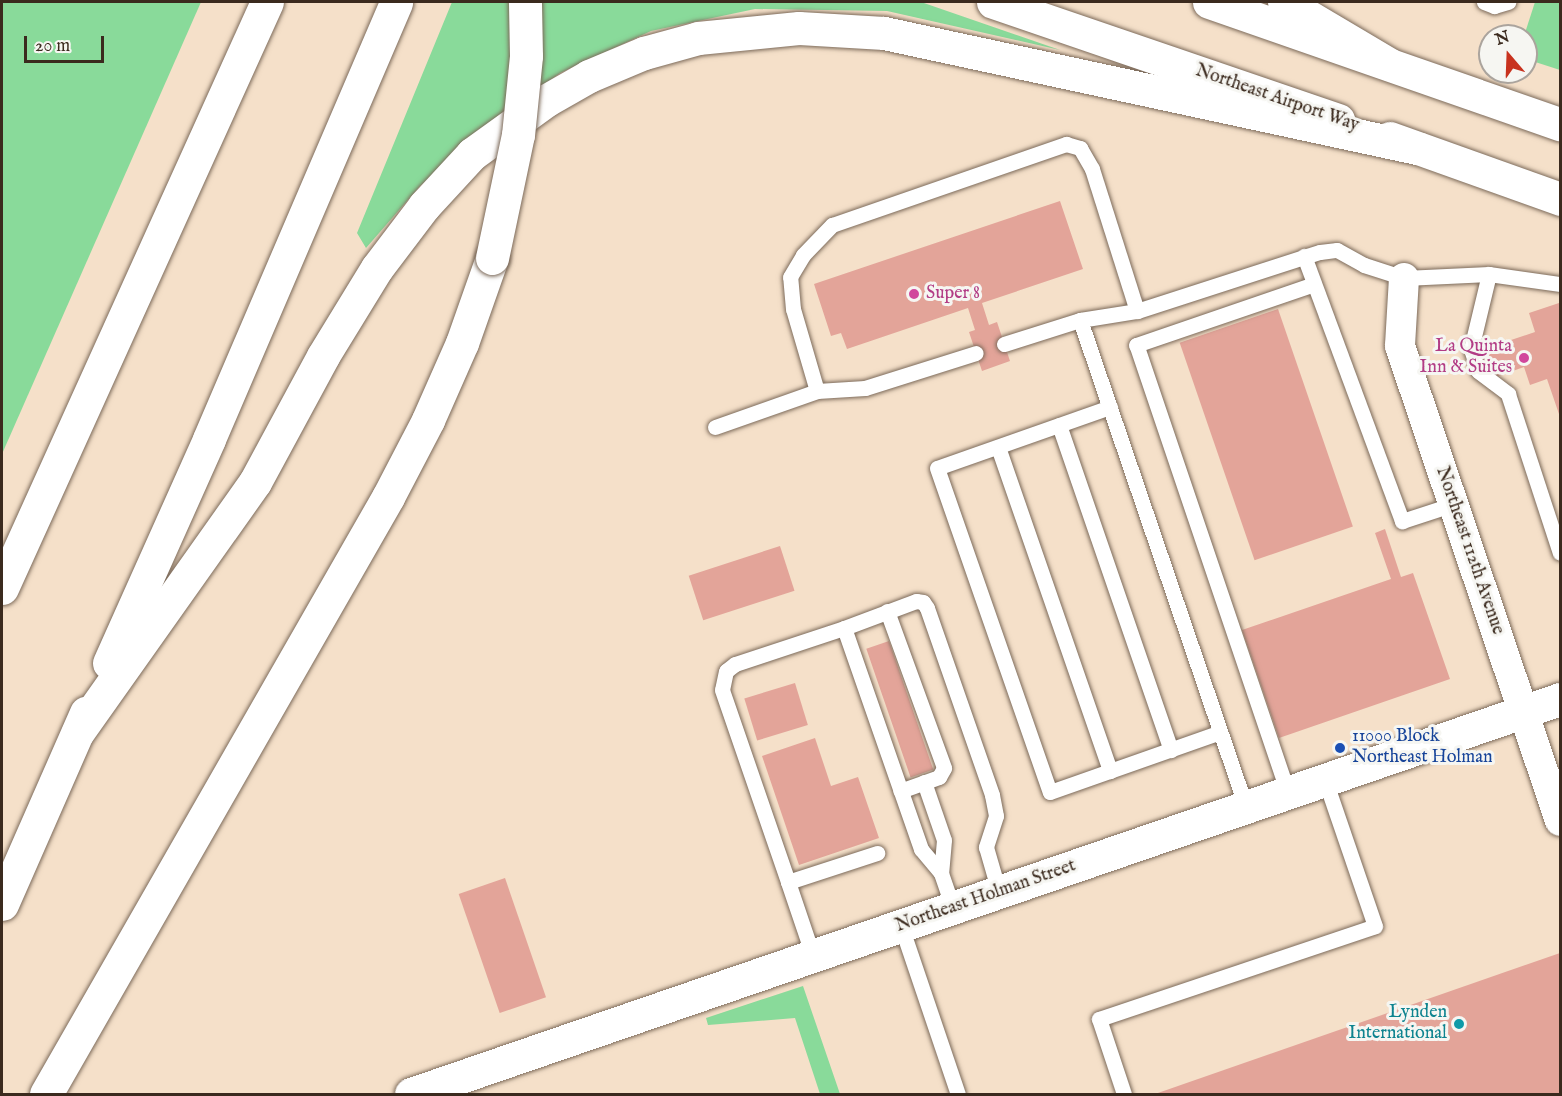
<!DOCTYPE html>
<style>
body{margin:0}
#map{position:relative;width:1562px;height:1096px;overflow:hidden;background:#f5e0c9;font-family:"IM FELL English",serif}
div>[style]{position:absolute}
.green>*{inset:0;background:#89da9a}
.building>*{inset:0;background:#e3a499;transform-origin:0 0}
.roads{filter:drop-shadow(0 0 2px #7c6a5a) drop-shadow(0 0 2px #7c6a5a)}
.lane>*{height:15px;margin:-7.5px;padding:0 7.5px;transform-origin:7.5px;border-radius:7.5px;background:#fff}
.street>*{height:30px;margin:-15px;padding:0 15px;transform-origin:15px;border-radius:15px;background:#fff}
.secondary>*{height:33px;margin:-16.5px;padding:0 16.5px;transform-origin:16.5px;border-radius:16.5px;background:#fff}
.primary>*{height:33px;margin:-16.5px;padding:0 16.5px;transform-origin:16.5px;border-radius:16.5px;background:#fff}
.highway>*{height:33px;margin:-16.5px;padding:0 16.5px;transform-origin:16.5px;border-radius:16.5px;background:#fff}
.bridges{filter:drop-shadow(0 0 2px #7c6a5a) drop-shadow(0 0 2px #7c6a5a)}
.highway-bridge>*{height:33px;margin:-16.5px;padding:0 16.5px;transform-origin:16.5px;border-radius:16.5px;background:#fff}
.dots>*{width:16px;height:16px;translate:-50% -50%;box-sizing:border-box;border:3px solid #f6f6f2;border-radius:50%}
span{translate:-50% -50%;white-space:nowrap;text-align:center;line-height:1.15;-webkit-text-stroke:6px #f6f6f2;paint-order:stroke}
.street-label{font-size:18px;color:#3b2a1e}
.hotel-label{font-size:18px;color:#b23c85}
.left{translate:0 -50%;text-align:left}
.right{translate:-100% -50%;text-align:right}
.transit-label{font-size:18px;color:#164399}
.culture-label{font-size:18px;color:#0d838f}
.frame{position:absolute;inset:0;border:3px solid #3b2a1e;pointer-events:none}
.north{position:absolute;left:1478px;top:24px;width:60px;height:60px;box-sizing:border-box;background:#f6f6f2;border:2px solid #aba49d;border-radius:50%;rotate:341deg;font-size:16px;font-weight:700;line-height:24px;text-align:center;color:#3b2a1e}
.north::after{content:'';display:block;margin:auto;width:21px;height:27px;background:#c8321e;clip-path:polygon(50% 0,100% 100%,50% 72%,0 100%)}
.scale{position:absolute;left:24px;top:36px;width:80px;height:27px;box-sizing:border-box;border:3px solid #3b2a1e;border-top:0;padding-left:8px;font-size:18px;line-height:21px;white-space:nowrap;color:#3b2a1e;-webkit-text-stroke:4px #f6f6f2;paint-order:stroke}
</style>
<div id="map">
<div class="green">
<i style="clip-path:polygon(2px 2px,201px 2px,2px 454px)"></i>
<i style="clip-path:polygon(452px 2px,921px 2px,1060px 50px,887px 11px,755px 9px,651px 31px,560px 73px,479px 132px,420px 186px,366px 248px,357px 233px)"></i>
<i style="clip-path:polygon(1535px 2px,1560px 2px,1560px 70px,1526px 59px,1524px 36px)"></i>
<i style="clip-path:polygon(803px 986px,840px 1094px,820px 1094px,795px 1018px,708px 1025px,706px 1018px)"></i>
</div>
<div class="building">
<i style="clip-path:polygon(1060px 201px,1083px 269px,982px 303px,989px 325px,997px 322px,1010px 361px,982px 371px,969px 332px,975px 330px,968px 308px,847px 349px,841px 333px,831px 336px,814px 284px)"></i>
<i style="clip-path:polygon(1559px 303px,1560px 307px,1560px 417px,1547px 379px,1530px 385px,1524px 367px,1493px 378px,1484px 349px,1535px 332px,1529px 313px)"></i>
<i style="left:1278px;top:309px;width:230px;height:104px;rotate:71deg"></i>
<i style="clip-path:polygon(1385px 529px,1401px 577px,1413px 573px,1450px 679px,1279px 738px,1242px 630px,1391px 579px,1375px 533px)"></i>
<i style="left:780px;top:546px;width:47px;height:96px;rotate:72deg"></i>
<i style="left:889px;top:641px;width:136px;height:24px;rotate:71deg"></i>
<i style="left:795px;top:683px;width:44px;height:53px;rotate:73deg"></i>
<i style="clip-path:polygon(815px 738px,831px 786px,858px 777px,879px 838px,799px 865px,762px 756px)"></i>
<i style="left:505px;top:878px;width:126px;height:49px;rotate:71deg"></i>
<i style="clip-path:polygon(1560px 953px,1560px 1094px,1155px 1094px)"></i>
</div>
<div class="roads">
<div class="lane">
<i style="left:1484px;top:2px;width:11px;rotate:22deg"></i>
<i style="left:1494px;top:6px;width:15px;rotate:-16deg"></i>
<i style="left:1304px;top:256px;width:283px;rotate:69.7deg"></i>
<i style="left:1402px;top:521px;width:55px;rotate:-18.1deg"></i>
<i style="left:1489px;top:274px;width:72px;rotate:8deg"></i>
<i style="left:1080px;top:320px;width:515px;rotate:71.18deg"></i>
<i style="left:1004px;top:344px;width:80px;rotate:-17.5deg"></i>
<i style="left:1080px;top:320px;width:58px;rotate:-9deg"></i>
<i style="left:1137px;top:311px;width:192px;rotate:-17.9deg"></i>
<i style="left:1320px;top:252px;width:17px;rotate:-7deg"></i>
<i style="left:1337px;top:250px;width:31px;rotate:29deg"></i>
<i style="left:1364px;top:265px;width:42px;rotate:18deg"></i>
<i style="left:1404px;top:278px;width:85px;rotate:-2.7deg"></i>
<i style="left:1489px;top:274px;width:77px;rotate:103.5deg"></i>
<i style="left:1471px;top:349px;width:23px;rotate:72deg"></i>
<i style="left:1478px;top:371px;width:38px;rotate:37deg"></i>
<i style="left:1508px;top:394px;width:167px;rotate:71.9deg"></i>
<i style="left:817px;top:391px;width:85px;rotate:-106.3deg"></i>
<i style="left:793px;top:309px;width:32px;rotate:-95deg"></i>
<i style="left:790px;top:277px;width:26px;rotate:-59deg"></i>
<i style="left:803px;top:255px;width:42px;rotate:-46deg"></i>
<i style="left:832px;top:225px;width:248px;rotate:-19.1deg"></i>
<i style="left:1066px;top:144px;width:15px;rotate:16deg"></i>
<i style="left:1080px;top:148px;width:24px;rotate:60deg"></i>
<i style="left:1092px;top:169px;width:149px;rotate:72.4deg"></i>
<i style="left:1110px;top:407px;width:183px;rotate:160.6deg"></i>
<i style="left:937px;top:468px;width:343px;rotate:70.8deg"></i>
<i style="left:1050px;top:792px;width:180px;rotate:-19.4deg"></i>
<i style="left:1059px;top:425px;width:344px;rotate:71deg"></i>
<i style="left:715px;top:427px;width:108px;rotate:-19.4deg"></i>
<i style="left:817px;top:391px;width:48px;rotate:-3.6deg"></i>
<i style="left:865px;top:388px;width:116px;rotate:-17.5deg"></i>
<i style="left:998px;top:447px;width:343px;rotate:70.9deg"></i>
<i style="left:887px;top:611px;width:167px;rotate:70deg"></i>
<i style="left:944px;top:768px;width:10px;rotate:119deg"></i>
<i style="left:939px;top:777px;width:41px;rotate:160.3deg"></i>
<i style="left:844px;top:628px;width:115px;rotate:161.7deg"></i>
<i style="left:735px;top:664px;width:11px;rotate:142deg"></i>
<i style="left:726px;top:671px;width:19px;rotate:102deg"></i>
<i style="left:722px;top:690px;width:203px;rotate:71deg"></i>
<i style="left:788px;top:882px;width:94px;rotate:-18deg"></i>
<i style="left:924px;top:782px;width:61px;rotate:71deg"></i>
<i style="left:944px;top:840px;width:33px;rotate:95deg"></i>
<i style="left:1288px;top:793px;width:473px;rotate:-108.7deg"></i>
<i style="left:1136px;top:345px;width:188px;rotate:-18.9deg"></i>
<i style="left:788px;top:882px;width:78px;rotate:71.3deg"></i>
<i style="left:953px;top:908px;width:37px;rotate:-109deg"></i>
<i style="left:941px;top:873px;width:31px;rotate:-130deg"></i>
<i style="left:921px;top:849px;width:234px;rotate:-109.2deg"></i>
<i style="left:844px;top:628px;width:77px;rotate:-20.6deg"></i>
<i style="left:916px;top:601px;width:7px;rotate:8deg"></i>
<i style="left:923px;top:602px;width:7px;rotate:56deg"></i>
<i style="left:927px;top:608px;width:198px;rotate:70.8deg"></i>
<i style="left:992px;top:795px;width:21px;rotate:79deg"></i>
<i style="left:996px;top:816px;width:33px;rotate:108deg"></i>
<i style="left:986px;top:847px;width:47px;rotate:73.9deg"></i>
<i style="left:901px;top:926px;width:177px;rotate:71.3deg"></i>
<i style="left:1124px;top:1094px;width:79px;rotate:-108.4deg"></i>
<i style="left:1099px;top:1019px;width:291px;rotate:-18.6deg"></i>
<i style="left:1375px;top:926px;width:154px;rotate:-108.9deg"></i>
</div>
<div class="street">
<i style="left:1404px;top:278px;width:68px;rotate:93.4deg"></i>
<i style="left:1400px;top:346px;width:501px;rotate:71.38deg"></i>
</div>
<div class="secondary">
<i style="left:411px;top:1094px;width:1215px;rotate:-18.97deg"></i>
</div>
<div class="primary">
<i style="left:993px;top:2px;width:365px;rotate:18.9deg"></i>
<i style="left:1209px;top:2px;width:372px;rotate:19.2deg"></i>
<i style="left:1390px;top:138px;width:181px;rotate:19.7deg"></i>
</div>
<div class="highway">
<i style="left:1284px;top:2px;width:122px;rotate:30.6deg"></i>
<i style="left:2px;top:588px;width:643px;rotate:-65.67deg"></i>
<i style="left:109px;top:663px;width:245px;rotate:-65.9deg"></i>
<i style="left:209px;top:439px;width:475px;rotate:-66.8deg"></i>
<i style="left:78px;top:732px;width:306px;rotate:-54.7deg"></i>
<i style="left:255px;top:482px;width:143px;rotate:-61.6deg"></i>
<i style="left:323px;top:356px;width:103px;rotate:-58.5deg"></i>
<i style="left:377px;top:268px;width:78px;rotate:-52.8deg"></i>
<i style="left:424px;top:206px;width:71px;rotate:-47.3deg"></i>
<i style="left:472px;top:154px;width:92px;rotate:-35.8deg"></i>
<i style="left:547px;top:100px;width:48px;rotate:-29.7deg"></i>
<i style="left:589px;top:76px;width:60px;rotate:-22.7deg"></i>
<i style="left:644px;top:53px;width:56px;rotate:-15.5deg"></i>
<i style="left:698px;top:38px;width:101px;rotate:-5.7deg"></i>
<i style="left:799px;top:28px;width:85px;rotate:3.4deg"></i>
<i style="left:884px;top:33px;width:545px;rotate:12.18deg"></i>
<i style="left:2px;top:904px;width:209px;rotate:-66.3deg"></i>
<i style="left:46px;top:1094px;width:688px;rotate:-60.19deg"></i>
<i style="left:388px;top:497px;width:87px;rotate:-62.5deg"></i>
<i style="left:428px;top:420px;width:84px;rotate:-66.2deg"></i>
<i style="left:462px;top:343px;width:90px;rotate:-70.6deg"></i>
</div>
</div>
<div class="bridges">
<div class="highway-bridge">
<i style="left:492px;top:258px;width:126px;rotate:-78.1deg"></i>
<i style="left:518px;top:135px;width:79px;rotate:-84.2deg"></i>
<i style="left:526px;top:56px;width:54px;rotate:-91.1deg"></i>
</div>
</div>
<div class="dots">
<i style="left:914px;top:294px;background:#d1479c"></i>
<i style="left:1524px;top:358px;background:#d1479c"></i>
<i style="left:1340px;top:748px;background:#1a4fb4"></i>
<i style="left:1459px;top:1024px;background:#0f9aa8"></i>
</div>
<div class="street-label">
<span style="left:1277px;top:99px;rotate:19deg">Northeast Airport Way</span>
<span style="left:1469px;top:551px;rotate:71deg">Northeast 112th Avenue</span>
<span style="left:986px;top:897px;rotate:-19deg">Northeast Holman Street</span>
</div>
<div class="hotel-label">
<span class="left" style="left:926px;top:294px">Super 8</span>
<span class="right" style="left:1512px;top:358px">La Quinta<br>Inn &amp; Suites</span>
</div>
<div class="transit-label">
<span class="left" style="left:1352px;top:748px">11000 Block<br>Northeast Holman</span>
</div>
<div class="culture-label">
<span class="right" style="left:1447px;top:1024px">Lynden<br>International</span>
</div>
<div class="frame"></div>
<div class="north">N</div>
<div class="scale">20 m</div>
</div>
